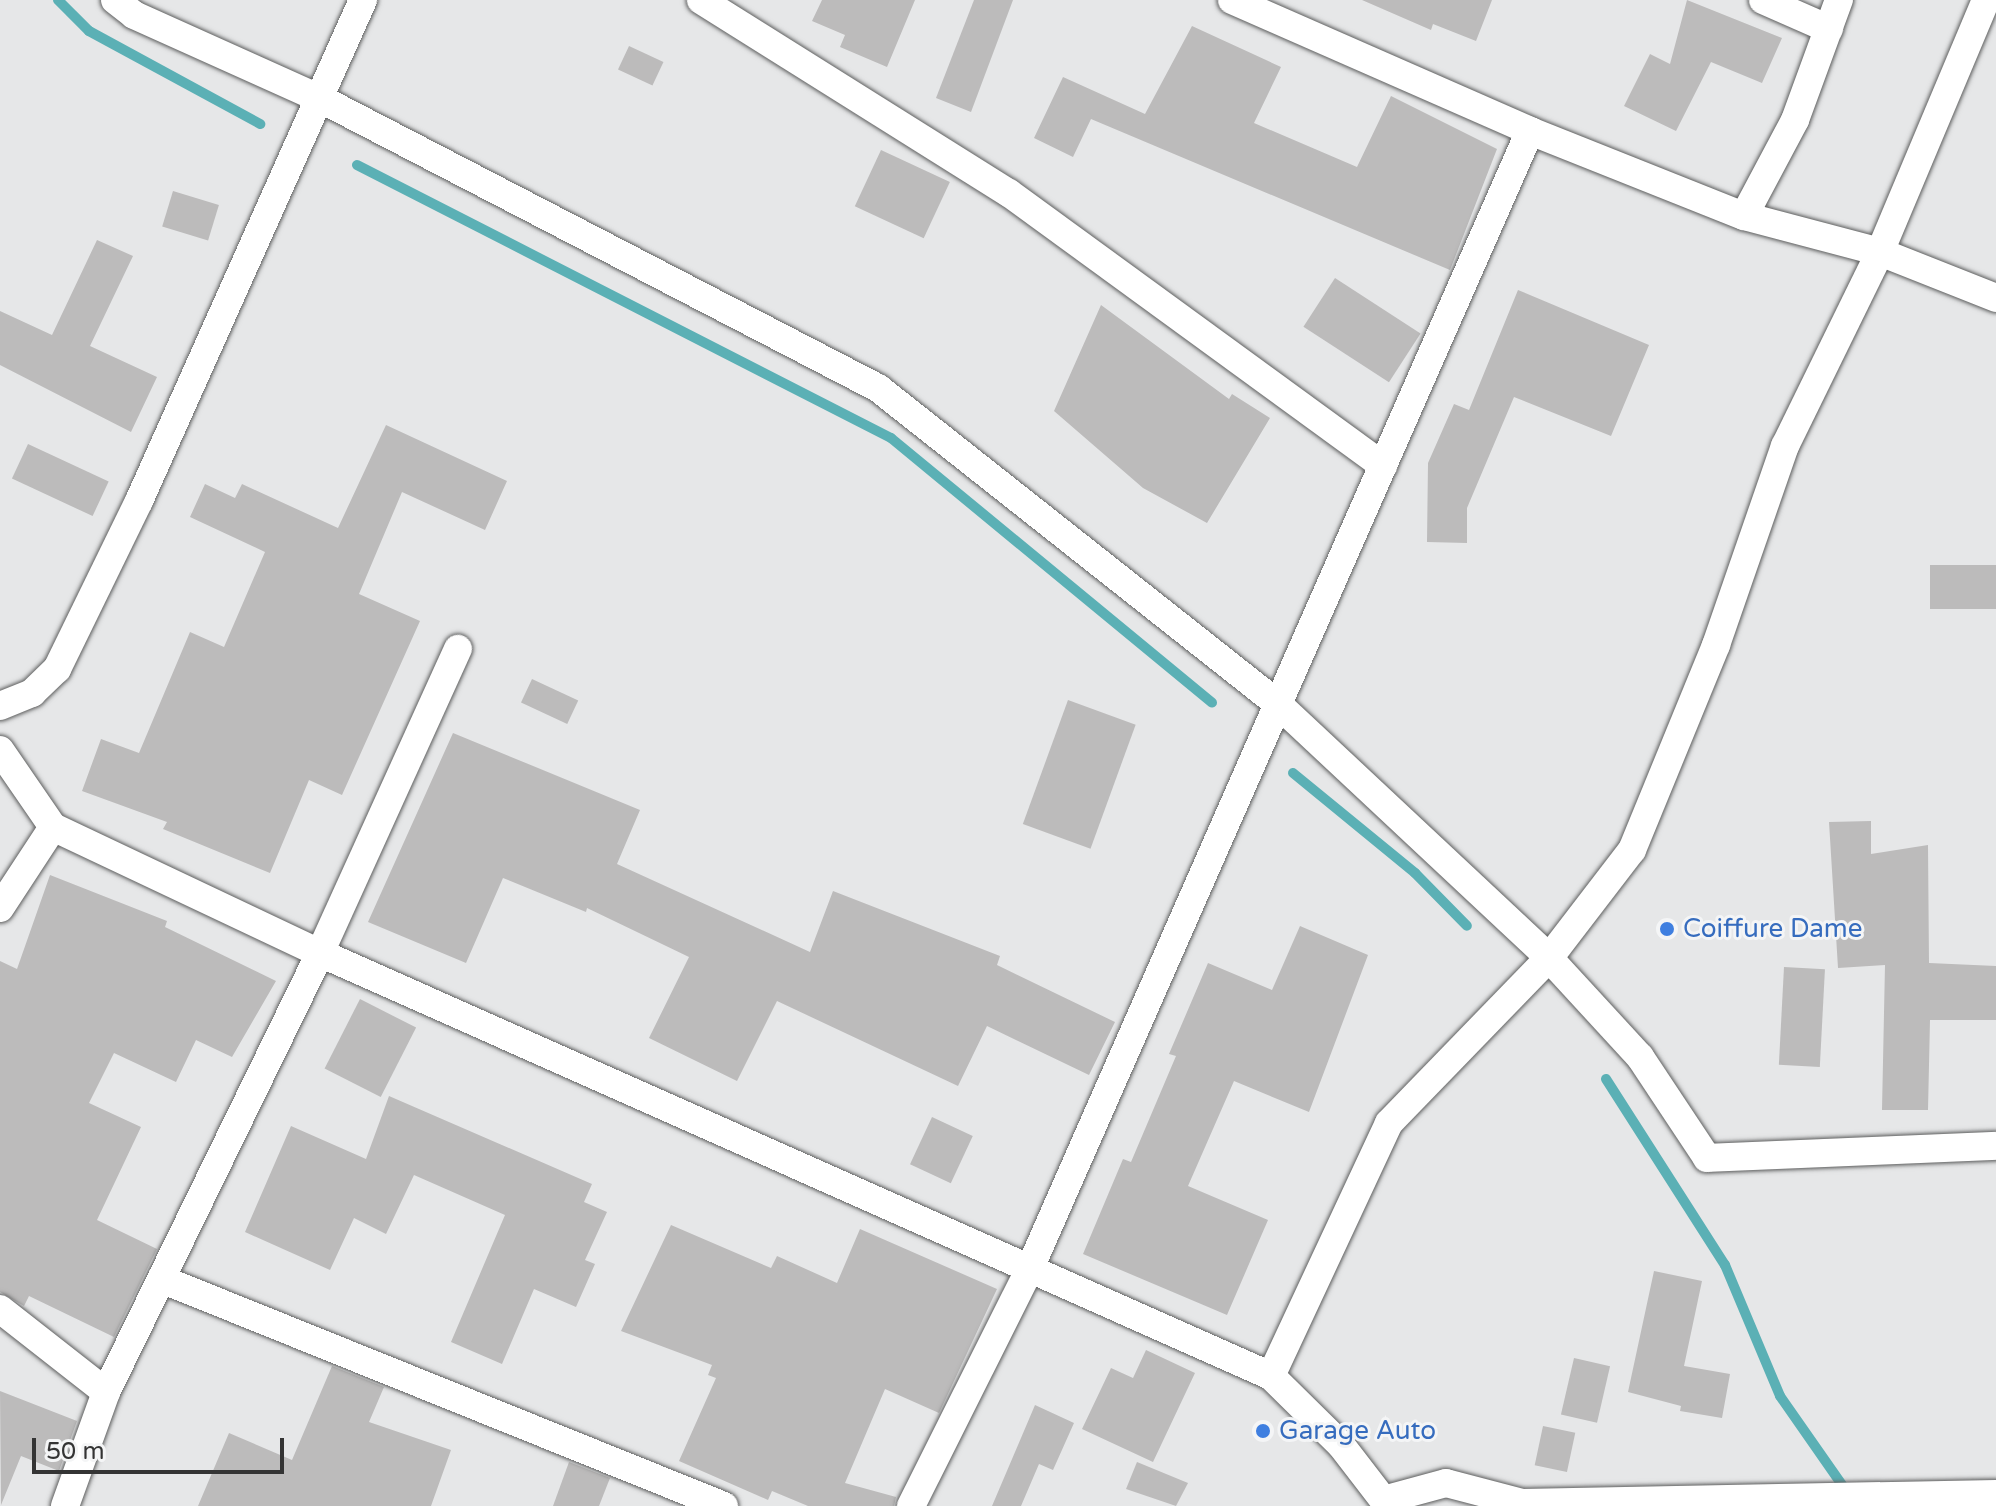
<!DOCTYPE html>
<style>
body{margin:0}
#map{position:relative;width:1996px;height:1506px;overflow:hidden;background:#e6e7e8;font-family:"Varela Round",sans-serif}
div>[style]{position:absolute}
.stream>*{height:10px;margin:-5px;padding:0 5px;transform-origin:5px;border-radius:5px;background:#5bb0b5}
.building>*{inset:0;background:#bcbbbb;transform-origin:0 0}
.roads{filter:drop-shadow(0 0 2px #5d5e5e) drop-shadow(0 0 2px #5d5e5e)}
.street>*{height:28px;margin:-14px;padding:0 14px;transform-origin:14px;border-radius:14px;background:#fff}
.dots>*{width:22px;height:22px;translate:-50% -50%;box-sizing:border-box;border:4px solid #f4f5f6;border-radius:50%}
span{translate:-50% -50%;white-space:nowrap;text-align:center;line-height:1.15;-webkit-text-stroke:6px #f4f5f6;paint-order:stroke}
.shop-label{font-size:26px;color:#366cbe}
.left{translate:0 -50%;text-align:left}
.scale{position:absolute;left:32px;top:1438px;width:252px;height:36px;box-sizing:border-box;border:4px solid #343434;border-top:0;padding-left:10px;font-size:24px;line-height:28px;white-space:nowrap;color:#343434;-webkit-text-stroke:6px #f4f5f6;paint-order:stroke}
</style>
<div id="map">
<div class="stream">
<i style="left:58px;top:0;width:44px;rotate:45deg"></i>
<i style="left:89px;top:31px;width:195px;rotate:28.5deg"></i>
<i style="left:357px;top:165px;width:600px;rotate:27.08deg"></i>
<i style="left:891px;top:438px;width:416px;rotate:39.5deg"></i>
<i style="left:1293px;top:773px;width:158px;rotate:39.3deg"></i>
<i style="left:1415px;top:873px;width:74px;rotate:45.5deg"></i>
<i style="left:1606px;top:1079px;width:221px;rotate:57.4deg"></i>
<i style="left:1725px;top:1265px;width:142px;rotate:67.2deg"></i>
<i style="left:1780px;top:1396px;width:117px;rotate:55.1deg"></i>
</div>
<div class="building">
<i style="clip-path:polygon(822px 0,915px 0,887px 67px,840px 47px,845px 35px,812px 21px)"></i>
<i style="clip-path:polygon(974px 0,1013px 0,971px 112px,936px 98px)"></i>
<i style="clip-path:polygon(1362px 0,1492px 0,1476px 41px,1433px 24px,1431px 30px)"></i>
<i style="clip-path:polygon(1687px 0,1782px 38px,1762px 83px,1711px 62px,1676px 131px,1624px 106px,1650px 54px,1670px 64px)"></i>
<i style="clip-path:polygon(1192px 26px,1281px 67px,1254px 123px,1357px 167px,1391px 96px,1497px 149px,1450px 270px,1091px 119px,1073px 157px,1034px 138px,1063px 77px,1145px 114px)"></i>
<i style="left:629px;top:46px;width:38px;height:26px;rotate:25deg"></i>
<i style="left:881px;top:150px;width:76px;height:62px;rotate:25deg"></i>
<i style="left:173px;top:191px;width:48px;height:37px;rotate:17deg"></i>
<i style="clip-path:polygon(97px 240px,133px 256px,90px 346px,157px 377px,131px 432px,0 365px,0 311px,52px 335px)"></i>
<i style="left:1335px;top:278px;width:102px;height:58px;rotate:33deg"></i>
<i style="clip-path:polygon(1518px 290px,1649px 345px,1611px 436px,1514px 397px,1467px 508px,1467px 543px,1427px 542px,1428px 463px,1454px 404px,1469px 410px)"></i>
<i style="clip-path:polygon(1101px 305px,1229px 399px,1232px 394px,1270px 418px,1207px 523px,1143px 488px,1054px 411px)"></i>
<i style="clip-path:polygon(386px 425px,507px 481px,485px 530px,402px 492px,359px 594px,420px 621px,342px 795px,309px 780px,270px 873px,163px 829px,167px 822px,82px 791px,101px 739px,139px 753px,190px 632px,224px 647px,265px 552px,190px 517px,205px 484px,235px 498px,242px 484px,338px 528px)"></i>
<i style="left:28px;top:444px;width:89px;height:38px;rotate:25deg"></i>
<i style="left:1930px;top:565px;width:66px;height:44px"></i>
<i style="left:532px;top:679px;width:51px;height:26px;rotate:25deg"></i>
<i style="left:1068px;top:700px;width:72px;height:132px;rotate:20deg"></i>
<i style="clip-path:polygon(453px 733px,640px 810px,617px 864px,810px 952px,833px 891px,1000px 956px,997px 965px,1115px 1022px,1089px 1075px,987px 1026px,958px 1086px,777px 1001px,737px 1081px,649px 1038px,689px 957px,587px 908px,586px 912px,503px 878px,466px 963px,368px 922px)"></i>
<i style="clip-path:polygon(1871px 821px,1871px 854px,1928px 845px,1929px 963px,1996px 966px,1996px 1020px,1930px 1020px,1928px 1110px,1882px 1110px,1885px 965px,1838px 968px,1829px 822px)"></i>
<i style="clip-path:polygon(50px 875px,167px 921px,165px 927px,276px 981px,232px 1057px,196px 1040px,176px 1082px,114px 1053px,89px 1103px,141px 1127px,97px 1220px,157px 1249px,114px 1337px,29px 1296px,24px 1306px,0 1292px,0 961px,17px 969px)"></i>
<i style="clip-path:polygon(1300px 926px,1368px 955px,1309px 1112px,1234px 1081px,1188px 1186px,1268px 1220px,1227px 1315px,1083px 1254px,1123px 1159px,1131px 1162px,1176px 1056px,1169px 1054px,1208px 963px,1272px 990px)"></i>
<i style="left:1784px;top:967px;width:41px;height:98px;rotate:3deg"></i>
<i style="left:360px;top:999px;width:63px;height:78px;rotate:27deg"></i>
<i style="clip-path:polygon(389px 1096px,592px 1184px,584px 1202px,607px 1212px,585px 1260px,595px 1264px,576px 1307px,534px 1289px,502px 1364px,451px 1342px,505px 1215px,414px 1175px,386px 1234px,354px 1218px,330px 1270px,245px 1232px,291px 1126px,366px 1159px)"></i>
<i style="left:932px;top:1117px;width:45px;height:52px;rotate:25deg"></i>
<i style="clip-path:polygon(671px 1225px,771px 1268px,777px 1256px,837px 1283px,860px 1229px,997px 1289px,939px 1413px,885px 1389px,845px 1483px,896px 1497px,894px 1506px,808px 1506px,772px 1491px,768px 1500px,679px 1461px,716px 1378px,708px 1375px,712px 1365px,621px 1331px)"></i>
<i style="clip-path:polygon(1654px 1271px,1702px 1281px,1684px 1366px,1730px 1374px,1722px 1418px,1680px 1411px,1681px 1406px,1628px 1392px)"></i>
<i style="clip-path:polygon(1146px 1350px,1195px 1373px,1153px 1462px,1082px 1429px,1111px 1368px,1133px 1378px)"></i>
<i style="left:1574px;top:1358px;width:37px;height:58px;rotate:13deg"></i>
<i style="clip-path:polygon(332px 1366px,384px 1387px,369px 1422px,451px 1450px,431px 1506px,198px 1506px,229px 1433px,292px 1460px)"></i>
<i style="clip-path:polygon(0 1391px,77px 1421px,59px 1471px,21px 1456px,1px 1505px)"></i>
<i style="clip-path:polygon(1035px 1405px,1074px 1423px,1053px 1470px,1039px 1464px,1021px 1506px,992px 1506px)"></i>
<i style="left:1543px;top:1426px;width:33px;height:40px;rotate:12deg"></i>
<i style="clip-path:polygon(569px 1462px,610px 1478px,599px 1506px,553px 1506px)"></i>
<i style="clip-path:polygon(1137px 1462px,1188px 1483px,1176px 1506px,1126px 1489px)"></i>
</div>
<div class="roads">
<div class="street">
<i style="left:115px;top:0;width:24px;rotate:38deg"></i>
<i style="left:134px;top:15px;width:203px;rotate:24.2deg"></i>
<i style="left:319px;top:98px;width:630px;rotate:27.42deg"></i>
<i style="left:878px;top:388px;width:510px;rotate:38.31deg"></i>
<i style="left:1278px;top:704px;width:371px;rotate:43.1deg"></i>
<i style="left:1549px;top:958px;width:134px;rotate:47.4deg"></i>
<i style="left:1640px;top:1057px;width:121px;rotate:56.4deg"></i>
<i style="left:1707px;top:1158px;width:289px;rotate:-2.4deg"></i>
<i style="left:701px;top:0;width:363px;rotate:32.1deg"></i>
<i style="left:1009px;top:193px;width:463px;rotate:36.1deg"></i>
<i style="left:1232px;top:0;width:326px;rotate:23.7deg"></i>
<i style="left:1530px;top:131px;width:230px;rotate:21.7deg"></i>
<i style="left:1744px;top:216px;width:141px;rotate:14.8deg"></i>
<i style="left:1880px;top:252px;width:125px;rotate:21.6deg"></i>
<i style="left:1763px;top:0;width:72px;rotate:23.7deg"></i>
<i style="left:1744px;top:216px;width:109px;rotate:-62deg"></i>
<i style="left:1795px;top:120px;width:128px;rotate:-69.9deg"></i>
<i style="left:0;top:706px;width:35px;rotate:-22deg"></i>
<i style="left:32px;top:693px;width:35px;rotate:-44deg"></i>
<i style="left:57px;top:669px;width:187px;rotate:-64deg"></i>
<i style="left:139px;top:501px;width:549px;rotate:-65.91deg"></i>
<i style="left:0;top:750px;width:93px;rotate:55.5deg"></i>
<i style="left:53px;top:827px;width:295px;rotate:25.3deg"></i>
<i style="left:320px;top:953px;width:1041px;rotate:23.98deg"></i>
<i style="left:0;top:908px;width:97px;rotate:-56.8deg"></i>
<i style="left:161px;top:1279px;width:607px;rotate:21.96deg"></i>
<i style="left:0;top:1309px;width:135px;rotate:38.1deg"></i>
<i style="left:1387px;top:1499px;width:61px;rotate:-15.2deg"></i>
<i style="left:1446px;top:1483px;width:79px;rotate:14.7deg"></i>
<i style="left:1522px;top:1503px;width:474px;rotate:-1.1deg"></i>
<i style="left:65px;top:1506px;width:121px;rotate:-70.2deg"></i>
<i style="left:106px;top:1392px;width:488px;rotate:-64deg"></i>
<i style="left:320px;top:953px;width:334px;rotate:-65.6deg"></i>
<i style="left:911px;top:1506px;width:268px;rotate:-63.4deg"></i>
<i style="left:1031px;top:1266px;width:1240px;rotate:-66.27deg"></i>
<i style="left:1388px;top:1506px;width:77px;rotate:-127.6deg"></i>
<i style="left:1341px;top:1445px;width:98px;rotate:-135.4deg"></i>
<i style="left:1271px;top:1376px;width:279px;rotate:-65deg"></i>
<i style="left:1389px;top:1123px;width:230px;rotate:-45.9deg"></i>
<i style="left:1549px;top:958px;width:136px;rotate:-52.5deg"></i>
<i style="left:1632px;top:850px;width:222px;rotate:-67.7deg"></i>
<i style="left:1716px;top:645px;width:211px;rotate:-70.9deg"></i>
<i style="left:1785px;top:446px;width:216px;rotate:-63.9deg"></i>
<i style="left:1880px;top:252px;width:273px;rotate:-67.2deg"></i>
</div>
</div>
<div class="dots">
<i style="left:1667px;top:929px;background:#3f7fe0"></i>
<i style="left:1263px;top:1431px;background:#3f7fe0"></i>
</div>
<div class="shop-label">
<span class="left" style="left:1683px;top:929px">Coiffure Dame</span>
<span class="left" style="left:1279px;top:1431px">Garage Auto</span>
</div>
<div class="scale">50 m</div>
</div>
